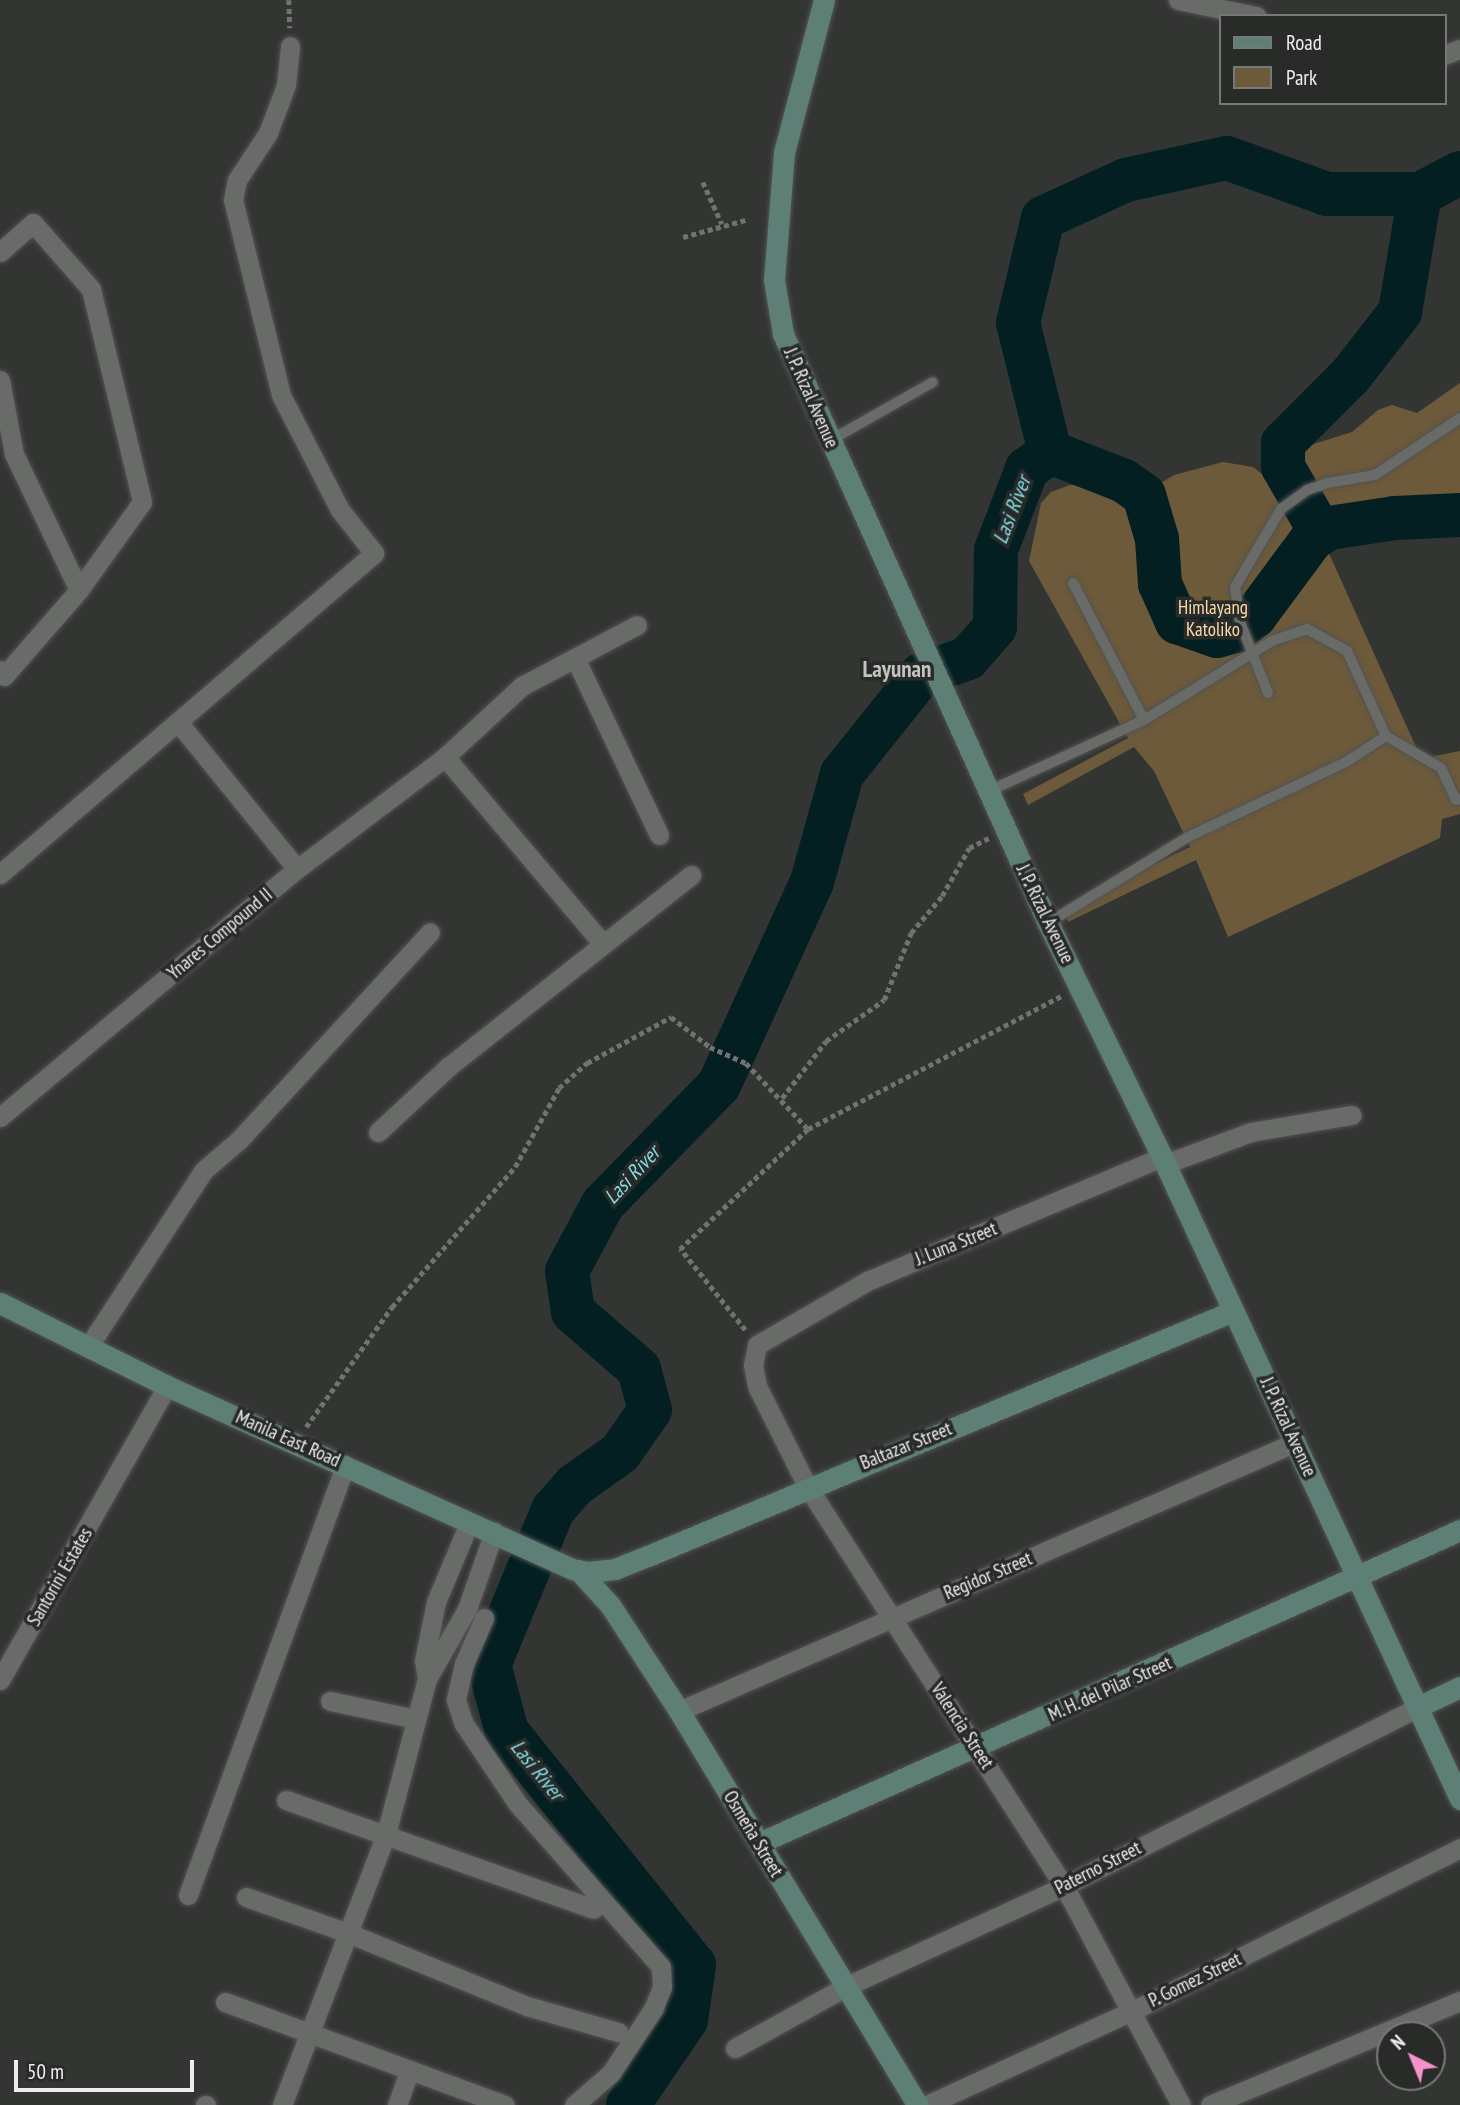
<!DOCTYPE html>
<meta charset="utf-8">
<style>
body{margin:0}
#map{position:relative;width:1460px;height:2105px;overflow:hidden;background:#333533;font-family:"PT Sans Narrow",sans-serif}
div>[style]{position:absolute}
.green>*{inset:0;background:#6d5a3a}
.river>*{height:44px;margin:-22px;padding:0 22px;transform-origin:22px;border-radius:22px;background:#031f22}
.path>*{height:4.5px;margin-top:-2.25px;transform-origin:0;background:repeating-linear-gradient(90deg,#717371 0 5px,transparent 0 8.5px)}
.roads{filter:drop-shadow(0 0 2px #515351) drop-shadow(0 0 2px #515351)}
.lane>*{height:10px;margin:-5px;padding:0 5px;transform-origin:5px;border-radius:5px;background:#696b69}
.street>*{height:19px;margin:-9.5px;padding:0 9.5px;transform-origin:9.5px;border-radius:9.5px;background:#696b69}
.secondary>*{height:21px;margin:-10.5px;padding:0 10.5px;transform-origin:10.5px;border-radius:10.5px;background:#5d7f75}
span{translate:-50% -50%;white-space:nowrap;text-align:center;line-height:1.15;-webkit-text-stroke:7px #292b29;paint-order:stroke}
.street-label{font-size:19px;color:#ecedec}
.park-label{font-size:19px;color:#faddad}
.water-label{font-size:21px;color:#84dee7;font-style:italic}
.quarter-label{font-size:23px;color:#c1c4c1;font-weight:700}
.legend{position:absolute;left:1219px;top:14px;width:228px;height:91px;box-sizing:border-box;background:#292b29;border:2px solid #777977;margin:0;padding:9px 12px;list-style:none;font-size:21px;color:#ecedec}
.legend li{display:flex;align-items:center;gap:14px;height:35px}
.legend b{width:35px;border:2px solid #777977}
.north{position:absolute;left:1376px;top:2021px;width:70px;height:70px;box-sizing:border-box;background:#292b29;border:2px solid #777977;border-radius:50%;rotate:317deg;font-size:19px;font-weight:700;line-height:28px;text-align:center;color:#ecedec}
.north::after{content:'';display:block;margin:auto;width:24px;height:32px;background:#f890cb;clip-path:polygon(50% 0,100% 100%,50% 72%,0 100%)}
.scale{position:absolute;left:14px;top:2060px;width:180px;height:32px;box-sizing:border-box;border:4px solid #ecedec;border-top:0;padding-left:9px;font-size:21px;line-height:24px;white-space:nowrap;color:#ecedec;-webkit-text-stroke:5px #292b29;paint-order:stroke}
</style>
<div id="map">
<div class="green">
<i style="clip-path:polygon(1460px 383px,1460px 509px,1394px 509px,1349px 519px,1332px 514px,1314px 528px,1323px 540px,1416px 747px,1425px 758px,1460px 751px,1460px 814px,1442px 819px,1440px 838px,1228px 937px,1196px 860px,1068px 922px,1065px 907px,1190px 847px,1154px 771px,1134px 747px,1028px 805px,1023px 794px,1128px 738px,1029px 561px,1041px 503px,1051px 492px,1070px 485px,1097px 486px,1134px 509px,1151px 489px,1174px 475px,1223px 462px,1253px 467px,1290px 496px,1304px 483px,1291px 451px,1352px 432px,1378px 410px,1392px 405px,1417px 413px)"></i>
</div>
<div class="river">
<i style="left:1050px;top:452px;width:133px;rotate:-103.9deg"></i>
<i style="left:1018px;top:323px;width:108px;rotate:-76.6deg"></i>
<i style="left:1043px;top:218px;width:91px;rotate:-24.6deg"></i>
<i style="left:1126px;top:180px;width:103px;rotate:-12.3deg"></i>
<i style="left:1227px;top:158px;width:106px;rotate:19.8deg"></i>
<i style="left:1327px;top:194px;width:93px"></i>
<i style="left:1420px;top:194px;width:45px;rotate:-27.7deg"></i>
<i style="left:1321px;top:533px;width:76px;rotate:-119.9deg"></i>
<i style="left:1283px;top:467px;width:24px;rotate:-90deg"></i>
<i style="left:1283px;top:443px;width:96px;rotate:-45deg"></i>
<i style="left:1351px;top:375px;width:80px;rotate:-52.1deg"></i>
<i style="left:1400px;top:312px;width:120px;rotate:-80.4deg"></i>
<i style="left:628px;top:2105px;width:103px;rotate:-55.7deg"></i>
<i style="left:686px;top:2020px;width:56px;rotate:-81.7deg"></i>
<i style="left:694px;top:1965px;width:299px;rotate:-128.7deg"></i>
<i style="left:507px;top:1732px;width:69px;rotate:-105deg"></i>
<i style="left:489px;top:1665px;width:168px;rotate:-67.6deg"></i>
<i style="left:553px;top:1510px;width:33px;rotate:-49deg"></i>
<i style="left:575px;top:1485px;width:55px;rotate:-35.4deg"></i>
<i style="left:620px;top:1453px;width:52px;rotate:-55.1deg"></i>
<i style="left:650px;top:1410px;width:42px;rotate:-105deg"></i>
<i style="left:639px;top:1369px;width:87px;rotate:-139.2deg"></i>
<i style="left:573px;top:1312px;width:41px;rotate:-98.3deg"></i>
<i style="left:567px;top:1271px;width:76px;rotate:-61.8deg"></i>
<i style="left:603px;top:1204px;width:166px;rotate:-45.7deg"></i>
<i style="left:719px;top:1085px;width:223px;rotate:-65.4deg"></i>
<i style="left:812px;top:882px;width:112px;rotate:-74.5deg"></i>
<i style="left:842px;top:774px;width:127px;rotate:-51.4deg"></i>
<i style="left:921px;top:675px;width:50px;rotate:-19.9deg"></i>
<i style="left:968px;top:658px;width:41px;rotate:-48.9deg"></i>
<i style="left:995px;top:627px;width:77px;rotate:-89.3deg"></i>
<i style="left:996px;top:550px;width:87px;rotate:-69.1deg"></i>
<i style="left:1027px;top:469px;width:29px;rotate:-36deg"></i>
<i style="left:1050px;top:452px;width:79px;rotate:21.4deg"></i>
<i style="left:1124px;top:481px;width:24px;rotate:35deg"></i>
<i style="left:1144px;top:495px;width:46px;rotate:73.5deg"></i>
<i style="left:1157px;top:539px;width:45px;rotate:86.2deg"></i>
<i style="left:1160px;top:584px;width:42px;rotate:65.9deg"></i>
<i style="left:1177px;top:622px;width:42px;rotate:19.3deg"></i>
<i style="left:1217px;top:636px;width:20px;rotate:-15deg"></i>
<i style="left:1236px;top:631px;width:24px;rotate:-38deg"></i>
<i style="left:1255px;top:616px;width:96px;rotate:-53.5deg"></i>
<i style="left:1312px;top:539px;width:20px;rotate:-33deg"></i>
<i style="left:1329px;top:528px;width:67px;rotate:-8.6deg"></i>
<i style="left:1395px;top:518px;width:65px;rotate:-2.6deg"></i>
</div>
<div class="path">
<i style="left:289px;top:0;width:28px;rotate:88deg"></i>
<i style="left:703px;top:182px;width:46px;rotate:65.7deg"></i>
<i style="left:683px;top:237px;width:68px;rotate:-15.3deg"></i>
<i style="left:782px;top:1098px;width:72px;rotate:-52.3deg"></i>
<i style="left:826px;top:1041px;width:71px;rotate:-35.3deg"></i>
<i style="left:884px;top:1000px;width:72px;rotate:-68.1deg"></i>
<i style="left:911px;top:933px;width:48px;rotate:-50deg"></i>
<i style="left:942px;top:896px;width:55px;rotate:-60.6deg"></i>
<i style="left:969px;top:848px;width:22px;rotate:-27deg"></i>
<i style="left:745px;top:1330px;width:104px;rotate:-128.7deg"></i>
<i style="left:680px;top:1249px;width:175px;rotate:-43.2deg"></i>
<i style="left:808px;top:1129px;width:286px;rotate:-27.7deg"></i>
<i style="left:306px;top:1427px;width:148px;rotate:-54.4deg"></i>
<i style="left:392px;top:1307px;width:186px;rotate:-48.7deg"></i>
<i style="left:515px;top:1167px;width:90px;rotate:-60.9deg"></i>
<i style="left:559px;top:1088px;width:38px;rotate:-42deg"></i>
<i style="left:587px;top:1063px;width:96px;rotate:-28.7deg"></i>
<i style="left:671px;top:1017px;width:49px;rotate:37.6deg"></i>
<i style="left:710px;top:1047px;width:39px;rotate:24deg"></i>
<i style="left:746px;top:1063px;width:91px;rotate:46.8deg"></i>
</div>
<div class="roads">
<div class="lane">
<i style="left:831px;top:440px;width:117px;rotate:-29.6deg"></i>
<i style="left:1073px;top:583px;width:154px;rotate:62.6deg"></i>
<i style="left:1268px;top:693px;width:76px;rotate:-111.5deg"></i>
<i style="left:1240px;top:622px;width:35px;rotate:-98deg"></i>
<i style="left:1235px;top:587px;width:91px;rotate:-59.5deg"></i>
<i style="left:1281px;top:509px;width:32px;rotate:-36deg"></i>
<i style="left:1307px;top:490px;width:21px;rotate:-19deg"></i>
<i style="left:1327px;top:483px;width:49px;rotate:-9.5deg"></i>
<i style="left:1375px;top:475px;width:102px;rotate:-33.8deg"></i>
<i style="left:989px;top:791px;width:170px;rotate:-24.6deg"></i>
<i style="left:1144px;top:720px;width:150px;rotate:-31.7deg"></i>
<i style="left:1272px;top:641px;width:37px;rotate:-19deg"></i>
<i style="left:1307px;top:629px;width:46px;rotate:28.8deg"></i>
<i style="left:1347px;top:651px;width:94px;rotate:65.4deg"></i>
<i style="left:1048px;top:923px;width:162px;rotate:-31.6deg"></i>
<i style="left:1186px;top:838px;width:177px;rotate:-25.4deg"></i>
<i style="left:1346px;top:762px;width:48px;rotate:-33deg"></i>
<i style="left:1386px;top:736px;width:64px;rotate:30.2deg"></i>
<i style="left:1441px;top:768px;width:35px;rotate:65deg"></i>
<i style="left:1456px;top:800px;width:4px;rotate:-14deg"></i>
</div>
<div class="street">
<i style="left:1178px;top:0;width:80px;rotate:11.6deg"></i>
<i style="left:1444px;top:55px;width:17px;rotate:-21deg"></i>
<i style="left:0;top:252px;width:44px;rotate:-41.3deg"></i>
<i style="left:33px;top:223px;width:88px;rotate:48.7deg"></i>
<i style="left:91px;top:289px;width:219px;rotate:76.5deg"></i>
<i style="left:142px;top:502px;width:108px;rotate:125.6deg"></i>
<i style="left:79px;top:590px;width:114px;rotate:131.1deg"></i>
<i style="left:4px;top:676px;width:7px;rotate:-124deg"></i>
<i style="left:0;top:380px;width:75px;rotate:79.3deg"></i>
<i style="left:14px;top:454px;width:151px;rotate:64.5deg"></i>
<i style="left:575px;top:658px;width:196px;rotate:64.6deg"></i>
<i style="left:178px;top:722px;width:189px;rotate:51deg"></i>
<i style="left:445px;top:757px;width:245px;rotate:49.8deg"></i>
<i style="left:0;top:874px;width:493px;rotate:-40.6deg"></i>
<i style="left:374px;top:553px;width:55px;rotate:-128.3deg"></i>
<i style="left:340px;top:510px;width:129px;rotate:-117.2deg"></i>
<i style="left:281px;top:395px;width:201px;rotate:-103.8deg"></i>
<i style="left:233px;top:200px;width:20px;rotate:-79deg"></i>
<i style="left:237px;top:180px;width:56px;rotate:-56.6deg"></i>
<i style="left:268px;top:133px;width:51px;rotate:-69.4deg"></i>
<i style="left:286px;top:85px;width:39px;rotate:-84deg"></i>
<i style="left:0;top:1117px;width:387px;rotate:-39.9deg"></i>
<i style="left:297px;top:869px;width:186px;rotate:-37.1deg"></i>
<i style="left:445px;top:757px;width:105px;rotate:-42.7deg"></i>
<i style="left:522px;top:686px;width:130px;rotate:-27.9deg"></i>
<i style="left:378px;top:1132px;width:96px;rotate:-42.9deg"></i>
<i style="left:448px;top:1067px;width:310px;rotate:-38.3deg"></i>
<i style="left:1162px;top:1157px;width:318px;rotate:157.2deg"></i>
<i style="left:869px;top:1280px;width:129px;rotate:149.9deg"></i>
<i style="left:757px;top:1345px;width:20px;rotate:101deg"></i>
<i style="left:753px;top:1365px;width:21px;rotate:79deg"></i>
<i style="left:757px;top:1386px;width:112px;rotate:63.4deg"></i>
<i style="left:807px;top:1486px;width:475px;rotate:57.3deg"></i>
<i style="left:1064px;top:1886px;width:248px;rotate:61.9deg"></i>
<i style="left:1165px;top:1164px;width:92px;rotate:-20.4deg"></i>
<i style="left:1251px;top:1132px;width:102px;rotate:-9.6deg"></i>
<i style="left:90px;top:1344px;width:208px;rotate:-56.8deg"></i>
<i style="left:204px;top:1170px;width:46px;rotate:-40.6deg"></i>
<i style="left:239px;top:1140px;width:282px;rotate:-47.4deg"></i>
<i style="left:484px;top:1618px;width:50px;rotate:113.5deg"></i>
<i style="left:464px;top:1664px;width:37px;rotate:103deg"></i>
<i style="left:456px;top:1700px;width:25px;rotate:72deg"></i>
<i style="left:464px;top:1724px;width:95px;rotate:56.1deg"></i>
<i style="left:517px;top:1803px;width:218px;rotate:48.7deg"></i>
<i style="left:661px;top:1967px;width:20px;rotate:87deg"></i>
<i style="left:662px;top:1987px;width:24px;rotate:112deg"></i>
<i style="left:653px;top:2009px;width:77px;rotate:123.3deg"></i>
<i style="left:611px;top:2073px;width:49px;rotate:139.1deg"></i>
<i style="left:427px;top:1679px;width:18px;rotate:-99deg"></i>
<i style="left:424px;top:1661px;width:60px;rotate:-78.5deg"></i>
<i style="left:436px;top:1602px;width:86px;rotate:-67.3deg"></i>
<i style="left:0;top:1680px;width:338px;rotate:-60.4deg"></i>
<i style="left:330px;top:1701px;width:88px;rotate:11.8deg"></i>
<i style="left:679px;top:1711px;width:673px;rotate:-23.56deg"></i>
<i style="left:286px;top:1800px;width:326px;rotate:19.5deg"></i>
<i style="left:188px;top:1895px;width:458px;rotate:-69.9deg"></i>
<i style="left:246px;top:1897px;width:108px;rotate:19.4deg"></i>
<i style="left:348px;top:1933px;width:193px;rotate:22.2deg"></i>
<i style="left:527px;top:2006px;width:95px;rotate:15.9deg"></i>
<i style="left:225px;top:2002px;width:298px;rotate:20.2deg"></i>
<i style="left:735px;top:2048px;width:128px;rotate:-29deg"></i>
<i style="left:847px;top:1986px;width:239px;rotate:-24.7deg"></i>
<i style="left:1064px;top:1886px;width:397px;rotate:-26.8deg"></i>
<i style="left:205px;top:2105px;width:1px"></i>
<i style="left:282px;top:2105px;width:290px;rotate:-69deg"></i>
<i style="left:386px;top:1834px;width:160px;rotate:-75.2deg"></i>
<i style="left:427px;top:1679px;width:81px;rotate:-60.3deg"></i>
<i style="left:467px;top:1609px;width:82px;rotate:-70.7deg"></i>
<i style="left:397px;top:2105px;width:37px;rotate:-70deg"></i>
<i style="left:927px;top:2105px;width:228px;rotate:-24.7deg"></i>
<i style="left:1134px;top:2010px;width:364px;rotate:-26.4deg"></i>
<i style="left:1210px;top:2105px;width:271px;rotate:-22.6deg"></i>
</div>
<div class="secondary">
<i style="left:824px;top:0;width:158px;rotate:104.7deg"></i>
<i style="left:784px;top:153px;width:127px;rotate:94.5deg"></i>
<i style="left:774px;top:280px;width:55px;rotate:80.5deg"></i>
<i style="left:783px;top:334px;width:646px;rotate:65.78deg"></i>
<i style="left:1048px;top:923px;width:260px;rotate:64deg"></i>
<i style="left:1162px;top:1157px;width:708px;rotate:65.1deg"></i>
<i style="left:0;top:1303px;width:186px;rotate:26.4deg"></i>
<i style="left:167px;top:1386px;width:444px;rotate:24.3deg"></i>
<i style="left:572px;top:1569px;width:15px;rotate:11deg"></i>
<i style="left:587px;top:1572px;width:28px;rotate:-6deg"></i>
<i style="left:615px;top:1569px;width:35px;rotate:-22deg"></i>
<i style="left:648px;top:1556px;width:634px;rotate:-22.72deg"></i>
<i style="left:578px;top:1570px;width:47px;rotate:47.6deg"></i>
<i style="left:610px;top:1605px;width:126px;rotate:56.9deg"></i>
<i style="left:679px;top:1711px;width:461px;rotate:58.8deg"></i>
<i style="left:1418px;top:1707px;width:47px;rotate:-25.5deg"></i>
<i style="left:759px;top:1843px;width:768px;rotate:-24.06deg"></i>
</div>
</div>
<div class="street-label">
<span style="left:811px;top:398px;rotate:66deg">J. P. Rizal Avenue</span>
<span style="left:1045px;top:914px;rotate:64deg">J. P. Rizal Avenue</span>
<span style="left:220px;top:934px;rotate:-40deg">Ynares Compound II</span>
<span style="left:956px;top:1244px;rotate:-22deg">J. Luna Street</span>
<span style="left:1288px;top:1427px;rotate:65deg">J. P. Rizal Avenue</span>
<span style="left:288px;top:1439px;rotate:24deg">Manila East Road</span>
<span style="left:906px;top:1446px;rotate:-22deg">Baltazar Street</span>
<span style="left:988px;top:1576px;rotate:-23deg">Regidor Street</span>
<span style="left:60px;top:1577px;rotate:-60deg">Santorini Estates</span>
<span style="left:1110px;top:1689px;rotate:-24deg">M. H. del Pilar Street</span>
<span style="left:962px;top:1726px;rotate:57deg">Valencia Street</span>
<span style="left:753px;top:1834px;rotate:59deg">Osmeña Street</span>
<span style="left:1098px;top:1868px;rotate:-27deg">Paterno Street</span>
<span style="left:1195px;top:1980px;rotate:-26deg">P. Gomez Street</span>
</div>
<div class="park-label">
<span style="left:1213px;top:619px">Himlayang<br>Katoliko</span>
</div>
<div class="water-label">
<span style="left:1012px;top:510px;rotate:-69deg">Lasi River</span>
<span style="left:632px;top:1175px;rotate:-47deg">Lasi River</span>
<span style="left:537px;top:1770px;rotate:51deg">Lasi River</span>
</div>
<div class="quarter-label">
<span style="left:897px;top:669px">Layunan</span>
</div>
<ul class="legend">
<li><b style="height:9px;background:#5d7f75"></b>Road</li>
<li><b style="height:19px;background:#6d5a3a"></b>Park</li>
</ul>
<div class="north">N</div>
<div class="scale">50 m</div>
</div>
